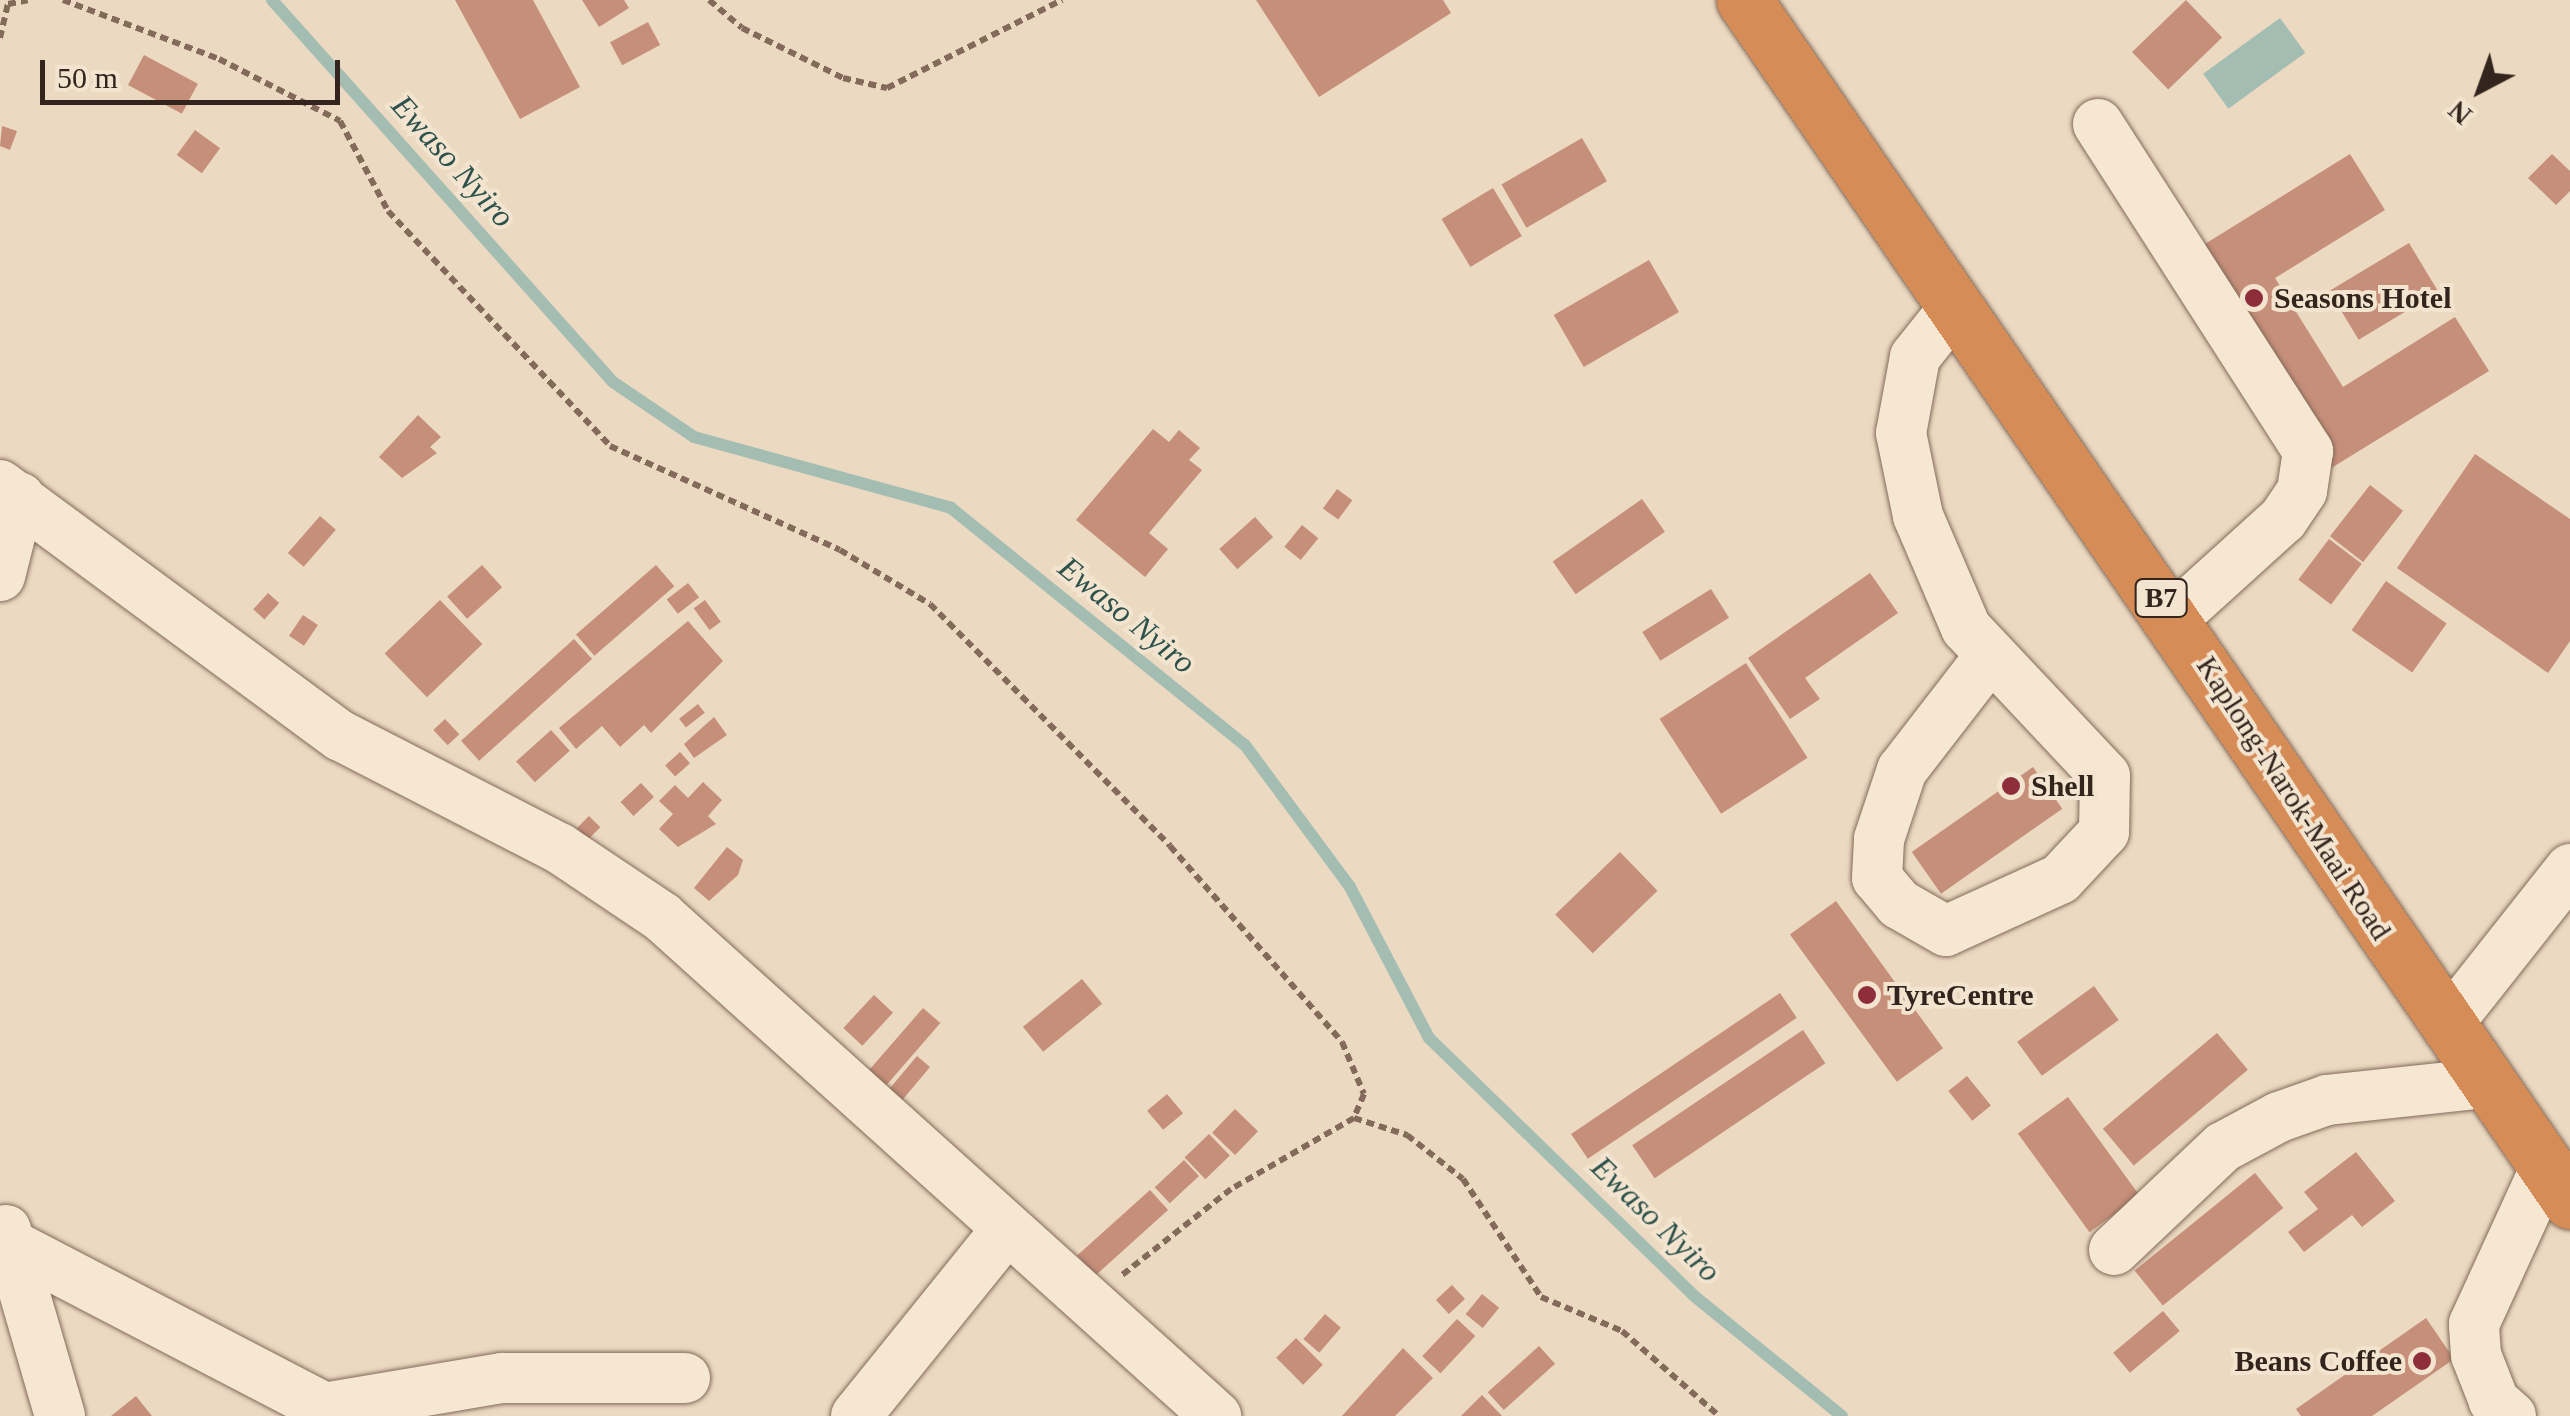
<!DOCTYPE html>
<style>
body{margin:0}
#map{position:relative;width:2570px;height:1416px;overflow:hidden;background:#ebd9c1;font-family:Georgia,serif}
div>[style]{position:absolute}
.water>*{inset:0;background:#a3bdb2;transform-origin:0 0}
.stream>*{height:12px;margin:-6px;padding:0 6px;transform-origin:6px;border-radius:6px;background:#a3bdb2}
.building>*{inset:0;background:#c68f79;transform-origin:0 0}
.path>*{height:6px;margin-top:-3px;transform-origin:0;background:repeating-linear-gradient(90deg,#836a5a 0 8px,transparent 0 13px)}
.roads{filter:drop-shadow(0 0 2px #836a5a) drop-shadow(0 0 2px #836a5a)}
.minor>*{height:50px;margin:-25px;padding:0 25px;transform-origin:25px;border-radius:25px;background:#f6e7d3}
.highway>*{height:55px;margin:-27.5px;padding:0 27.5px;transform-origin:27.5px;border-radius:27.5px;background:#d68c56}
.dots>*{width:28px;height:28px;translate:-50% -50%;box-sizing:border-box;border:5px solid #f3e4d0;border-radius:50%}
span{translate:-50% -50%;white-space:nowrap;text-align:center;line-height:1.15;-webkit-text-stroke:8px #f3e4d0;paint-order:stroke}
.shield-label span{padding:2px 8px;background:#f3e4d0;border:2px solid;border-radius:8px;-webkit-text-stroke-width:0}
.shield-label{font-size:28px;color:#33251d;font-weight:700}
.poi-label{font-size:30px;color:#33251d;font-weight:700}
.left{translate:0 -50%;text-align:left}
.right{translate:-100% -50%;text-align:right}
.street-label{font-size:30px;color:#33251d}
.water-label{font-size:32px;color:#2d524b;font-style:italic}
.north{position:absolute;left:2430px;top:40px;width:100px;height:100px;-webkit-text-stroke:8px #f3e4d0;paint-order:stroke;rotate:221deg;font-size:28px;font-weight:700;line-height:40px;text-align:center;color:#33251d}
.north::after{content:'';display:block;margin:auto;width:35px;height:45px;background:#33251d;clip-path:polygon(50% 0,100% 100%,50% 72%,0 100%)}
.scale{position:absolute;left:40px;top:60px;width:300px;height:45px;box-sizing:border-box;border:5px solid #33251d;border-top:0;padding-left:12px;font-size:30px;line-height:35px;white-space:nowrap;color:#33251d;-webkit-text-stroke:8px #f3e4d0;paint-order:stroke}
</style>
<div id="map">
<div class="water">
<i style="left:2280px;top:18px;width:43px;height:95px;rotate:54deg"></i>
</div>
<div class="stream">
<i style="left:272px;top:0;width:512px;rotate:48.25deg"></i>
<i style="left:613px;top:382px;width:98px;rotate:34.2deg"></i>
<i style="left:694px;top:437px;width:267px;rotate:15.4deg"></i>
<i style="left:951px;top:508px;width:378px;rotate:38.9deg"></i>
<i style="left:1245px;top:745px;width:177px;rotate:53.5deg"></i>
<i style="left:1350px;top:887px;width:170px;rotate:62.4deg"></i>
<i style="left:1429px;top:1038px;width:368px;rotate:44.2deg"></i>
<i style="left:1693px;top:1295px;width:192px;rotate:39.1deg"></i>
</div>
<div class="building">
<i style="clip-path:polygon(455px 0,533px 0,580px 87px,520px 119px)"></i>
<i style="clip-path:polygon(582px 0,624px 0,629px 8px,599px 27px)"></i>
<i style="clip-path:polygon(1256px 0,1443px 0,1451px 13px,1319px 97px)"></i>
<i style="left:2186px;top:0;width:52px;height:75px;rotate:46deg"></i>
<i style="left:648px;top:22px;width:26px;height:43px;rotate:62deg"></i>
<i style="left:144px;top:55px;width:61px;height:34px;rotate:28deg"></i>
<i style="clip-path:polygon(2px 126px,17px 131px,10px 150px,0 146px)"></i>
<i style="left:195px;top:130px;width:31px;height:31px;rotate:36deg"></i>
<i style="left:1582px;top:138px;width:50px;height:93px;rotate:60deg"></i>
<i style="clip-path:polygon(2350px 154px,2385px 210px,2275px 278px,2343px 387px,2455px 317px,2489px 371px,2328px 470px,2192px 252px)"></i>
<i style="clip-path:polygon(2552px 154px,2570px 171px,2570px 191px,2556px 205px,2528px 178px)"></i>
<i style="left:1493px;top:188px;width:56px;height:60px;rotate:59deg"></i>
<i style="left:2409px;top:243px;width:57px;height:93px;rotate:59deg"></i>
<i style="left:1649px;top:260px;width:60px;height:110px;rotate:60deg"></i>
<i style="clip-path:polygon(418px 415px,441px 437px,430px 447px,437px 453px,402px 478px,379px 457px)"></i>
<i style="clip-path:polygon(1153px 429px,1169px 442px,1179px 430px,1200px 448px,1189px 460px,1202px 470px,1149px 533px,1168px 549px,1145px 577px,1076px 520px)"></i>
<i style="clip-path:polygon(2475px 454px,2570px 519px,2570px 641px,2548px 673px,2397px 568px)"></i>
<i style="left:2370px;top:485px;width:42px;height:65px;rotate:38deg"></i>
<i style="left:1337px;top:489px;width:19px;height:24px;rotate:36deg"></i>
<i style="left:1642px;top:499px;width:40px;height:109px;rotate:55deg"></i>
<i style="left:320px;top:516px;width:21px;height:49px;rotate:41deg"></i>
<i style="left:1255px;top:517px;width:27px;height:48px;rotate:48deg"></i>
<i style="left:1302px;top:525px;width:21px;height:28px;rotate:39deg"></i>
<i style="left:2329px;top:539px;width:41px;height:51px;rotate:37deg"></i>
<i style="left:482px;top:565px;width:30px;height:47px;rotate:48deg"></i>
<i style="left:656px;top:565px;width:28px;height:106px;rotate:49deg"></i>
<i style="clip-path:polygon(1870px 573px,1898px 613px,1805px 678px,1820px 699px,1790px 719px,1748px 658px)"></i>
<i style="left:2386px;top:581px;width:74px;height:60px;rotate:35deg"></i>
<i style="left:688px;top:583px;width:18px;height:27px;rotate:52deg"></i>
<i style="left:1711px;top:589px;width:34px;height:81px;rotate:58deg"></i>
<i style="left:268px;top:593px;width:15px;height:22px;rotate:42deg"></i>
<i style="left:440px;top:600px;width:61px;height:77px;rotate:46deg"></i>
<i style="left:705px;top:600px;width:27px;height:14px;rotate:54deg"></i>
<i style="left:303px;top:615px;width:18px;height:25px;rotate:34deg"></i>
<i style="clip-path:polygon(688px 621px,723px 661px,651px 733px,644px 725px,620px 747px,602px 726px,576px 749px,559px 728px)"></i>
<i style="left:574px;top:639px;width:27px;height:152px;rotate:48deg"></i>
<i style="left:1746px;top:663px;width:113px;height:103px;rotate:57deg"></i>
<i style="left:698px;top:704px;width:11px;height:24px;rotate:52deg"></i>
<i style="clip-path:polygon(714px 717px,727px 735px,694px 758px,684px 744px)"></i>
<i style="left:445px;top:719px;width:21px;height:16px;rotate:47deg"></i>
<i style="left:551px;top:730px;width:28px;height:47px;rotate:48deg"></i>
<i style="left:680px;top:752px;width:15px;height:20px;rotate:48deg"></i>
<i style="left:2033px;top:767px;width:51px;height:148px;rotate:55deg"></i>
<i style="clip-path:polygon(703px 782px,722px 800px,708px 816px,716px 824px,678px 847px,659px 829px,673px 814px,659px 801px,675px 785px,688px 798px)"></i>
<i style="left:641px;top:783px;width:19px;height:28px;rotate:47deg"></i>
<i style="left:589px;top:816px;width:16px;height:17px;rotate:45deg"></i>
<i style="clip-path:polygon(727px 847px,743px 860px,738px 875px,709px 901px,694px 888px)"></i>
<i style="left:1620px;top:852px;width:54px;height:90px;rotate:46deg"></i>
<i style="left:1836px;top:901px;width:182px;height:57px;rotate:54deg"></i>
<i style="left:1082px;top:979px;width:32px;height:76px;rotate:51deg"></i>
<i style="left:2094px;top:986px;width:42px;height:95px;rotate:54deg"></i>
<i style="left:1780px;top:993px;width:30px;height:252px;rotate:56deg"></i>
<i style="left:874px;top:995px;width:26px;height:45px;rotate:43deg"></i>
<i style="left:923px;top:1008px;width:23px;height:82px;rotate:41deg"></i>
<i style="left:1803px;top:1030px;width:40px;height:206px;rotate:56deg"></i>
<i style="left:2217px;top:1033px;width:48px;height:149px;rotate:50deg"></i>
<i style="left:917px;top:1056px;width:17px;height:47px;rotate:40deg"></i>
<i style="left:1967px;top:1076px;width:38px;height:24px;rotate:51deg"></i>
<i style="left:1167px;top:1094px;width:25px;height:26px;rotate:50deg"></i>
<i style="left:2068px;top:1097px;width:122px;height:62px;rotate:54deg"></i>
<i style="left:1235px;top:1109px;width:32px;height:33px;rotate:44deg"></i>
<i style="left:1209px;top:1134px;width:30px;height:34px;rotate:46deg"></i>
<i style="clip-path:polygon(2356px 1152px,2395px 1201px,2362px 1227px,2352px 1215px,2304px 1252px,2288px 1232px,2318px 1209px,2304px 1192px)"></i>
<i style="left:1184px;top:1160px;width:22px;height:40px;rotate:47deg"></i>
<i style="left:2255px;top:1173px;width:45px;height:155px;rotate:51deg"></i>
<i style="left:1150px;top:1190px;width:27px;height:98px;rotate:48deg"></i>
<i style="left:1452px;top:1285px;width:19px;height:22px;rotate:47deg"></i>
<i style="left:1482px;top:1294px;width:22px;height:26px;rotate:39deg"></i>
<i style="left:2163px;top:1311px;width:26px;height:65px;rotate:50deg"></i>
<i style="left:1325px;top:1314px;width:21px;height:33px;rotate:41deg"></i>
<i style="clip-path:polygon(2426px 1318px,2454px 1359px,2372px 1416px,2301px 1416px,2296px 1409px)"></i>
<i style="left:1457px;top:1319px;width:25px;height:51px;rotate:43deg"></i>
<i style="left:1296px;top:1338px;width:38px;height:28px;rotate:45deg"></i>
<i style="left:1539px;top:1346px;width:24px;height:69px;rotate:48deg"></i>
<i style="clip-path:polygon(1403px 1348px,1433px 1378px,1395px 1416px,1342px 1416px)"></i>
<i style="clip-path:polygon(1482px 1395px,1502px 1416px,1461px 1416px)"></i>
<i style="clip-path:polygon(136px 1396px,152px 1416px,111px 1416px)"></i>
</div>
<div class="path">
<i style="left:63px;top:0;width:167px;rotate:20.7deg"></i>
<i style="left:219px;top:59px;width:136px;rotate:27.1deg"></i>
<i style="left:340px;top:121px;width:102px;rotate:61.9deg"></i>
<i style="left:388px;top:211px;width:323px;rotate:46.6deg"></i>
<i style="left:610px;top:446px;width:252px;rotate:24.3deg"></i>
<i style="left:840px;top:550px;width:105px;rotate:31deg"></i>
<i style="left:930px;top:604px;width:341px;rotate:45.2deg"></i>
<i style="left:1170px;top:846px;width:261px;rotate:48.7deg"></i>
<i style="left:1342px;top:1042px;width:56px;rotate:67.1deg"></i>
<i style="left:1364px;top:1094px;width:26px;rotate:113deg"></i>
<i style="left:1354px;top:1118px;width:142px;rotate:150deg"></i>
<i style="left:1231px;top:1189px;width:139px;rotate:141.7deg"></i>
<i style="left:709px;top:0;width:43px;rotate:40.3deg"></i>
<i style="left:742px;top:28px;width:113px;rotate:26.3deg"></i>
<i style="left:843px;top:78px;width:45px;rotate:12.8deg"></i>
<i style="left:887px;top:88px;width:196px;rotate:-26.7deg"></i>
<i style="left:0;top:38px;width:35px;rotate:-77deg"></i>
<i style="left:8px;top:4px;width:20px;rotate:-11deg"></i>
<i style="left:1354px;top:1118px;width:56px;rotate:17.8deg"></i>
<i style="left:1407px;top:1135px;width:71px;rotate:38.2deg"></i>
<i style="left:1463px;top:1179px;width:141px;rotate:56.5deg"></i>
<i style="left:1541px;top:1297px;width:88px;rotate:22.8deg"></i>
<i style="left:1622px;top:1331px;width:129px;rotate:41.2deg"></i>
</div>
<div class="roads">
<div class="minor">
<i style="left:2098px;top:124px;width:389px;rotate:57.3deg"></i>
<i style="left:2308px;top:451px;width:40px;rotate:98.5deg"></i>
<i style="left:2302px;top:491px;width:34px;rotate:124deg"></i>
<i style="left:2283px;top:519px;width:146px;rotate:137.8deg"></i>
<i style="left:1954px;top:308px;width:63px;rotate:128.5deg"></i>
<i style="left:1915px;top:357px;width:77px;rotate:100.4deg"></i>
<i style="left:1901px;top:433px;width:85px;rotate:78.4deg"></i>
<i style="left:1918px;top:516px;width:122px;rotate:66.8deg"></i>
<i style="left:1966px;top:628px;width:203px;rotate:46.8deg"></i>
<i style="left:2105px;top:776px;width:56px;rotate:91deg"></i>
<i style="left:2104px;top:832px;width:64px;rotate:133.1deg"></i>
<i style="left:2060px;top:879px;width:125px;rotate:155.5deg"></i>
<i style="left:1946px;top:931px;width:54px;rotate:-150.1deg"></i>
<i style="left:1899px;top:904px;width:34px;rotate:-130deg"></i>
<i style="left:1877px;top:878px;width:39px;rotate:-87deg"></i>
<i style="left:1879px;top:839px;width:73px;rotate:-71.6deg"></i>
<i style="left:1902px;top:770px;width:145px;rotate:-52.3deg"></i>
<i style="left:0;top:485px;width:423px;rotate:36.4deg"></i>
<i style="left:341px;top:736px;width:245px;rotate:27.2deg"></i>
<i style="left:559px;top:848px;width:124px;rotate:33.8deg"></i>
<i style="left:662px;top:917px;width:746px;rotate:42.01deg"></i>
<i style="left:0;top:576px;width:81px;rotate:-75.8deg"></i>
<i style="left:2447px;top:1025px;width:199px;rotate:-51.7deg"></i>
<i style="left:6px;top:1230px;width:194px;rotate:73.8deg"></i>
<i style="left:0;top:1239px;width:365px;rotate:27.5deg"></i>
<i style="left:324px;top:1408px;width:181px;rotate:-9.6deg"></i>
<i style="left:502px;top:1378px;width:183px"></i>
<i style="left:2114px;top:1250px;width:150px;rotate:-43.4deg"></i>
<i style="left:2223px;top:1147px;width:64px;rotate:-28.2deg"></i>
<i style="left:2279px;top:1117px;width:51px;rotate:-19.5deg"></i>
<i style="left:2327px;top:1100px;width:161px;rotate:-6.1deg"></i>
<i style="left:856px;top:1416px;width:239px;rotate:-51.1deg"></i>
<i style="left:2511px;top:1416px;width:23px;rotate:-139deg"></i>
<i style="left:2494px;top:1401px;width:49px;rotate:-111.4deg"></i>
<i style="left:2476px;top:1355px;width:31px;rotate:-94deg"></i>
<i style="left:2474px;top:1324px;width:173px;rotate:-65.4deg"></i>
</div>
<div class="highway">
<i style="left:1744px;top:0;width:1458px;rotate:55.48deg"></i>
</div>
</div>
<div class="dots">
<i style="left:2254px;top:298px;background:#8e2e3b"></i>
<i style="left:2011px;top:786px;background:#8e2e3b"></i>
<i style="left:1867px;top:995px;background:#8e2e3b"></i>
<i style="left:2422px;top:1361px;background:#8e2e3b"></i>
</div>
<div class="shield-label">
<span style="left:2161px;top:598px">B7</span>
</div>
<div class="poi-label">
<span class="left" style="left:2274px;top:298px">Seasons Hotel</span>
<span class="left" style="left:2031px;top:786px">Shell</span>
<span class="left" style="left:1887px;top:995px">TyreCentre</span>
<span class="right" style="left:2402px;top:1361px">Beans Coffee</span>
</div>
<div class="street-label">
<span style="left:2294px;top:798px;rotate:57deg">Kaplong-Narok-Maai Road</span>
</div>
<div class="water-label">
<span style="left:453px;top:161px;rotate:48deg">Ewaso Nyiro</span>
<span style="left:1127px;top:615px;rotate:39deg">Ewaso Nyiro</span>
<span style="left:1656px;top:1219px;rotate:44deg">Ewaso Nyiro</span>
</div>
<div class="north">N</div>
<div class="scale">50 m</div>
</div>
